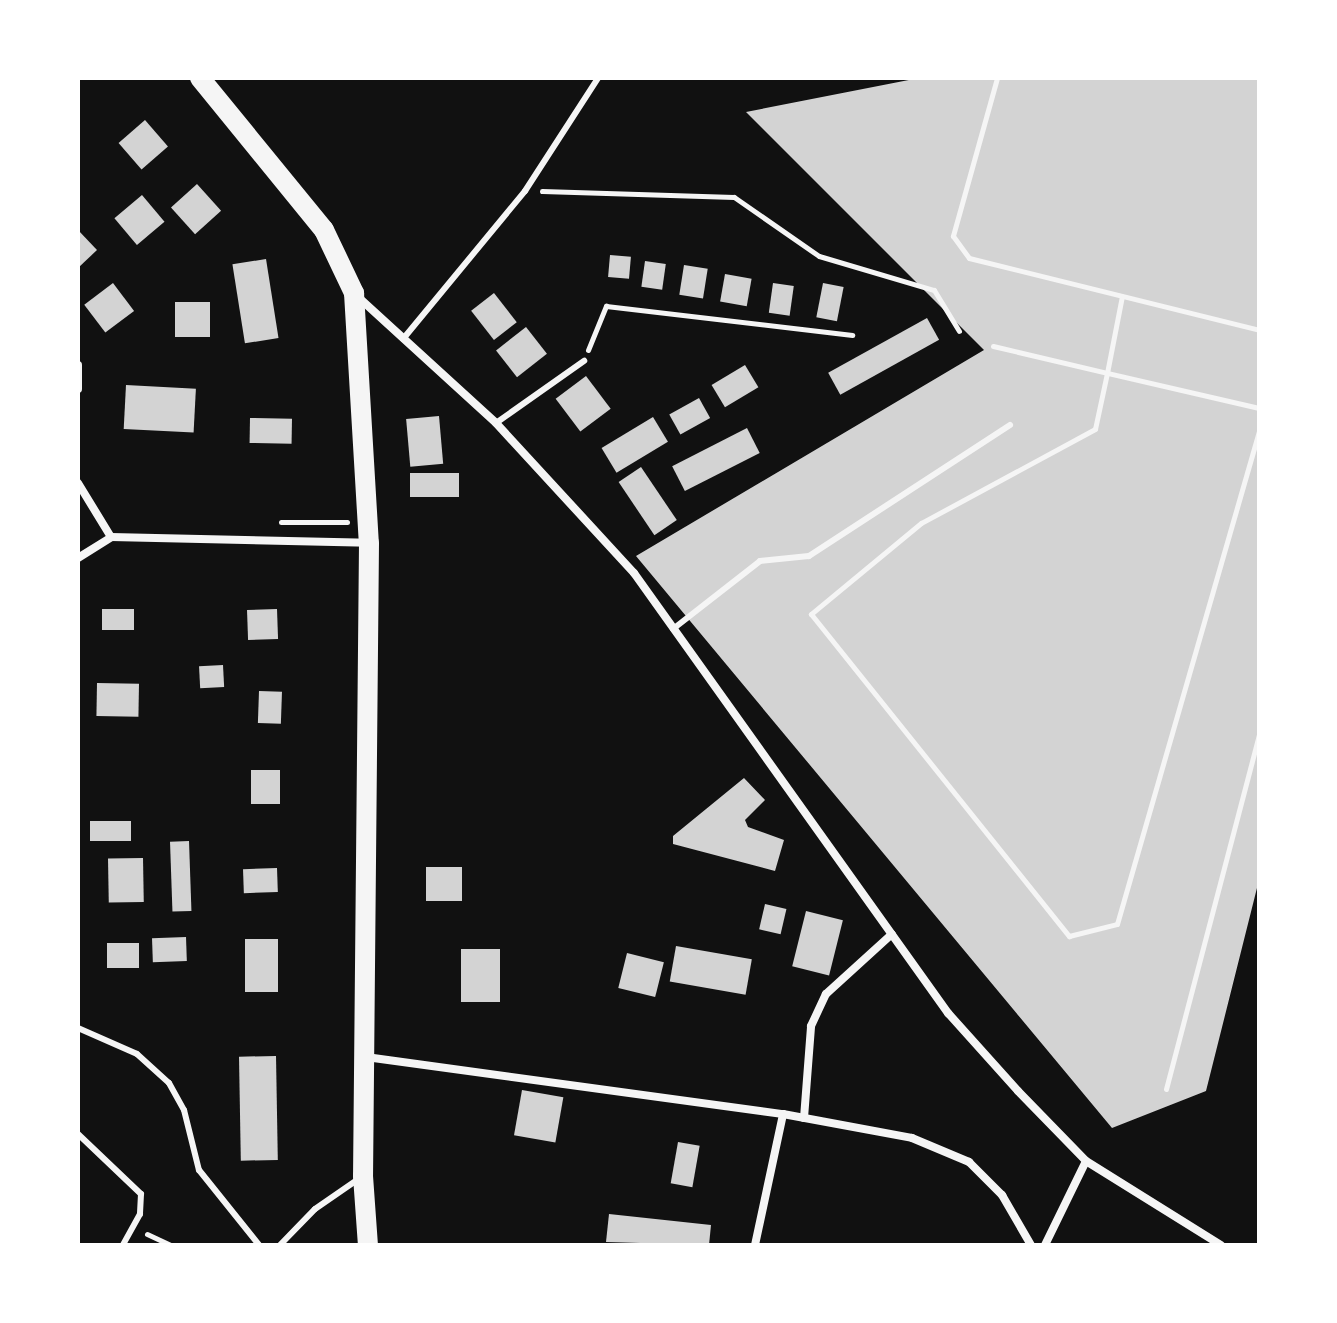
<!DOCTYPE html>
<style>
body{margin:0}
#map{position:relative;width:1337px;height:1323px;overflow:hidden;background:#111;font-family:Mulish,sans-serif}
div>[style]{position:absolute}
.building>*{inset:0;background:#d3d3d3;transform-origin:0 0}
.path>*{height:5px;margin:-2.5px;padding:0 2.5px;transform-origin:2.5px;border-radius:2.5px;background:#f5f5f5}
.service>*{height:6px;margin:-3px;padding:0 3px;transform-origin:3px;border-radius:3px;background:#f5f5f5}
.minor>*{height:8px;margin:-4px;padding:0 4px;transform-origin:4px;border-radius:4px;background:#f5f5f5}
.primary>*{height:20px;margin:-10px;padding:0 10px;transform-origin:10px;border-radius:10px;background:#f5f5f5}
span{translate:-50% -50%;white-space:nowrap;text-align:center;line-height:1.15;-webkit-text-stroke:7px #fff;paint-order:stroke}
.frame{position:absolute;inset:0;border:80px solid #fff;pointer-events:none}
</style>
<div id="map">
<div class="building">
<i style="clip-path:polygon(919px 78px,1259px 78px,1259px 880px,1206px 1091px,1112px 1128px,636px 556px,984px 350px,746px 112px)"></i>
<i style="left:145px;top:120px;width:35px;height:35px;rotate:49deg"></i>
<i style="left:197px;top:184px;width:36px;height:35px;rotate:48deg"></i>
<i style="left:142px;top:195px;width:35px;height:36px;rotate:50deg"></i>
<i style="clip-path:polygon(78px 230px,97px 250px,78px 268px)"></i>
<i style="left:610px;top:255px;width:21px;height:22px;rotate:5deg"></i>
<i style="left:266px;top:259px;width:80px;height:34px;rotate:81deg"></i>
<i style="left:645px;top:261px;width:21px;height:26px;rotate:8deg"></i>
<i style="left:684px;top:265px;width:24px;height:30px;rotate:9deg"></i>
<i style="left:725px;top:274px;width:27px;height:28px;rotate:10deg"></i>
<i style="left:113px;top:283px;width:35px;height:36px;rotate:53deg"></i>
<i style="left:773px;top:283px;width:21px;height:30px;rotate:8deg"></i>
<i style="left:823px;top:283px;width:21px;height:35px;rotate:11deg"></i>
<i style="left:494px;top:293px;width:37px;height:29px;rotate:52deg"></i>
<i style="left:175px;top:302px;width:35px;height:35px"></i>
<i style="left:927px;top:318px;width:25px;height:113px;rotate:61deg"></i>
<i style="left:526px;top:327px;width:34px;height:38px;rotate:52deg"></i>
<i style="left:745px;top:365px;width:26px;height:39px;rotate:59deg"></i>
<i style="left:586px;top:376px;width:41px;height:38px;rotate:53deg"></i>
<i style="left:126px;top:385px;width:70px;height:44px;rotate:3deg"></i>
<i style="left:699px;top:398px;width:23px;height:34px;rotate:61deg"></i>
<i style="left:439px;top:416px;width:48px;height:33px;rotate:85deg"></i>
<i style="left:653px;top:417px;width:29px;height:60px;rotate:59deg"></i>
<i style="left:250px;top:418px;width:42px;height:25px;rotate:1deg"></i>
<i style="left:747px;top:428px;width:28px;height:84px;rotate:63deg"></i>
<i style="left:641px;top:467px;width:64px;height:27px;rotate:56deg"></i>
<i style="left:459px;top:473px;width:24px;height:49px;rotate:90deg"></i>
<i style="left:102px;top:609px;width:32px;height:21px"></i>
<i style="left:277px;top:609px;width:30px;height:30px;rotate:88deg"></i>
<i style="left:223px;top:665px;width:22px;height:24px;rotate:87deg"></i>
<i style="left:97px;top:683px;width:42px;height:33px;rotate:1deg"></i>
<i style="left:259px;top:691px;width:23px;height:32px;rotate:2deg"></i>
<i style="left:251px;top:770px;width:29px;height:34px"></i>
<i style="clip-path:polygon(744px 778px,765px 800px,745px 820px,748px 827px,784px 840px,775px 871px,673px 844px,673px 836px)"></i>
<i style="left:90px;top:821px;width:41px;height:20px"></i>
<i style="left:189px;top:841px;width:70px;height:19px;rotate:88deg"></i>
<i style="left:143px;top:858px;width:44px;height:35px;rotate:89deg"></i>
<i style="left:426px;top:867px;width:36px;height:34px"></i>
<i style="left:277px;top:868px;width:24px;height:34px;rotate:88deg"></i>
<i style="left:765px;top:904px;width:22px;height:26px;rotate:13deg"></i>
<i style="left:806px;top:911px;width:38px;height:57px;rotate:14deg"></i>
<i style="left:186px;top:937px;width:24px;height:34px;rotate:88deg"></i>
<i style="left:245px;top:939px;width:33px;height:53px"></i>
<i style="left:139px;top:943px;width:25px;height:32px;rotate:90deg"></i>
<i style="left:676px;top:946px;width:77px;height:36px;rotate:10deg"></i>
<i style="left:461px;top:949px;width:39px;height:53px"></i>
<i style="left:627px;top:953px;width:38px;height:36px;rotate:14deg"></i>
<i style="left:276px;top:1056px;width:104px;height:37px;rotate:89deg"></i>
<i style="left:522px;top:1090px;width:42px;height:46px;rotate:10deg"></i>
<i style="left:678px;top:1142px;width:22px;height:42px;rotate:10deg"></i>
<i style="clip-path:polygon(609px 1214px,711px 1225px,709px 1245px,606px 1242px)"></i>
</div>
<div class="path">
<i style="left:997px;top:78px;width:164px;rotate:105.6deg"></i>
<i style="left:953px;top:236px;width:27px;rotate:54deg"></i>
<i style="left:969px;top:258px;width:299px;rotate:13.9deg"></i>
<i style="left:542px;top:191px;width:192px;rotate:1.8deg"></i>
<i style="left:734px;top:197px;width:103px;rotate:34.8deg"></i>
<i style="left:819px;top:256px;width:120px;rotate:16.5deg"></i>
<i style="left:934px;top:290px;width:48px;rotate:58.6deg"></i>
<i style="left:993px;top:346px;width:117px;rotate:13.3deg"></i>
<i style="left:1107px;top:373px;width:78px;rotate:-79deg"></i>
<i style="left:588px;top:350px;width:48px;rotate:-67.8deg"></i>
<i style="left:606px;top:306px;width:248px;rotate:6.7deg"></i>
<i style="left:1259px;top:408px;width:156px;rotate:-167deg"></i>
<i style="left:1107px;top:373px;width:57px;rotate:102.1deg"></i>
<i style="left:1095px;top:429px;width:198px;rotate:151.6deg"></i>
<i style="left:921px;top:523px;width:143px;rotate:140.4deg"></i>
<i style="left:811px;top:614px;width:413px;rotate:51.3deg"></i>
<i style="left:1069px;top:936px;width:49px;rotate:-14deg"></i>
<i style="left:1117px;top:924px;width:513px;rotate:-73.93deg"></i>
<i style="left:281px;top:522px;width:66px"></i>
<i style="left:1166px;top:1089px;width:366px;rotate:-75.3deg"></i>
<i style="left:147px;top:1234px;width:26px;rotate:25deg"></i>
</div>
<div class="service">
<i style="left:403px;top:339px;width:192px;rotate:-50.5deg"></i>
<i style="left:525px;top:191px;width:135px;rotate:-57.1deg"></i>
<i style="left:496px;top:423px;width:108px;rotate:-35.2deg"></i>
<i style="left:673px;top:629px;width:110px;rotate:-38deg"></i>
<i style="left:760px;top:561px;width:49px;rotate:-5.8deg"></i>
<i style="left:809px;top:556px;width:240px;rotate:-33.1deg"></i>
<i style="left:78px;top:1028px;width:64px;rotate:23.8deg"></i>
<i style="left:137px;top:1054px;width:43px;rotate:42.2deg"></i>
<i style="left:169px;top:1083px;width:31px;rotate:61deg"></i>
<i style="left:184px;top:1110px;width:62px;rotate:76deg"></i>
<i style="left:199px;top:1170px;width:96px;rotate:51.3deg"></i>
<i style="left:78px;top:1134px;width:87px;rotate:43.6deg"></i>
<i style="left:141px;top:1194px;width:20px;rotate:93deg"></i>
<i style="left:140px;top:1214px;width:35px;rotate:119deg"></i>
<i style="left:280px;top:1245px;width:50px;rotate:-45.8deg"></i>
<i style="left:315px;top:1209px;width:55px;rotate:-34.6deg"></i>
</div>
<div class="minor">
<i style="left:357px;top:296px;width:188px;rotate:42.4deg"></i>
<i style="left:496px;top:423px;width:204px;rotate:47.4deg"></i>
<i style="left:634px;top:573px;width:541px;rotate:54.49deg"></i>
<i style="left:948px;top:1013px;width:105px;rotate:48.1deg"></i>
<i style="left:1018px;top:1091px;width:98px;rotate:45.8deg"></i>
<i style="left:1086px;top:1161px;width:159px;rotate:31.9deg"></i>
<i style="left:78px;top:365px;width:24px;rotate:90deg"></i>
<i style="left:78px;top:483px;width:63px;rotate:58.6deg"></i>
<i style="left:78px;top:558px;width:39px;rotate:-32deg"></i>
<i style="left:111px;top:537px;width:257px;rotate:1.3deg"></i>
<i style="left:366px;top:1057px;width:421px;rotate:7.8deg"></i>
<i style="left:783px;top:1114px;width:131px;rotate:10.5deg"></i>
<i style="left:912px;top:1138px;width:62px;rotate:22.8deg"></i>
<i style="left:969px;top:1162px;width:47px;rotate:45deg"></i>
<i style="left:1002px;top:1195px;width:58px;rotate:59.9deg"></i>
<i style="left:804px;top:1118px;width:92px;rotate:-85.6deg"></i>
<i style="left:811px;top:1026px;width:35px;rotate:-65deg"></i>
<i style="left:826px;top:994px;width:89px;rotate:-42.3deg"></i>
<i style="left:755px;top:1245px;width:134px;rotate:-77.9deg"></i>
<i style="left:1045px;top:1245px;width:93px;rotate:-64deg"></i>
</div>
<div class="primary">
<i style="left:200px;top:78px;width:196px;rotate:50.8deg"></i>
<i style="left:324px;top:230px;width:70px;rotate:64.5deg"></i>
<i style="left:354px;top:293px;width:250px;rotate:86.6deg"></i>
<i style="left:369px;top:543px;width:633px;rotate:90.54deg"></i>
<i style="left:363px;top:1176px;width:69px;rotate:85.9deg"></i>
</div>
<div class="frame"></div>
</div>
